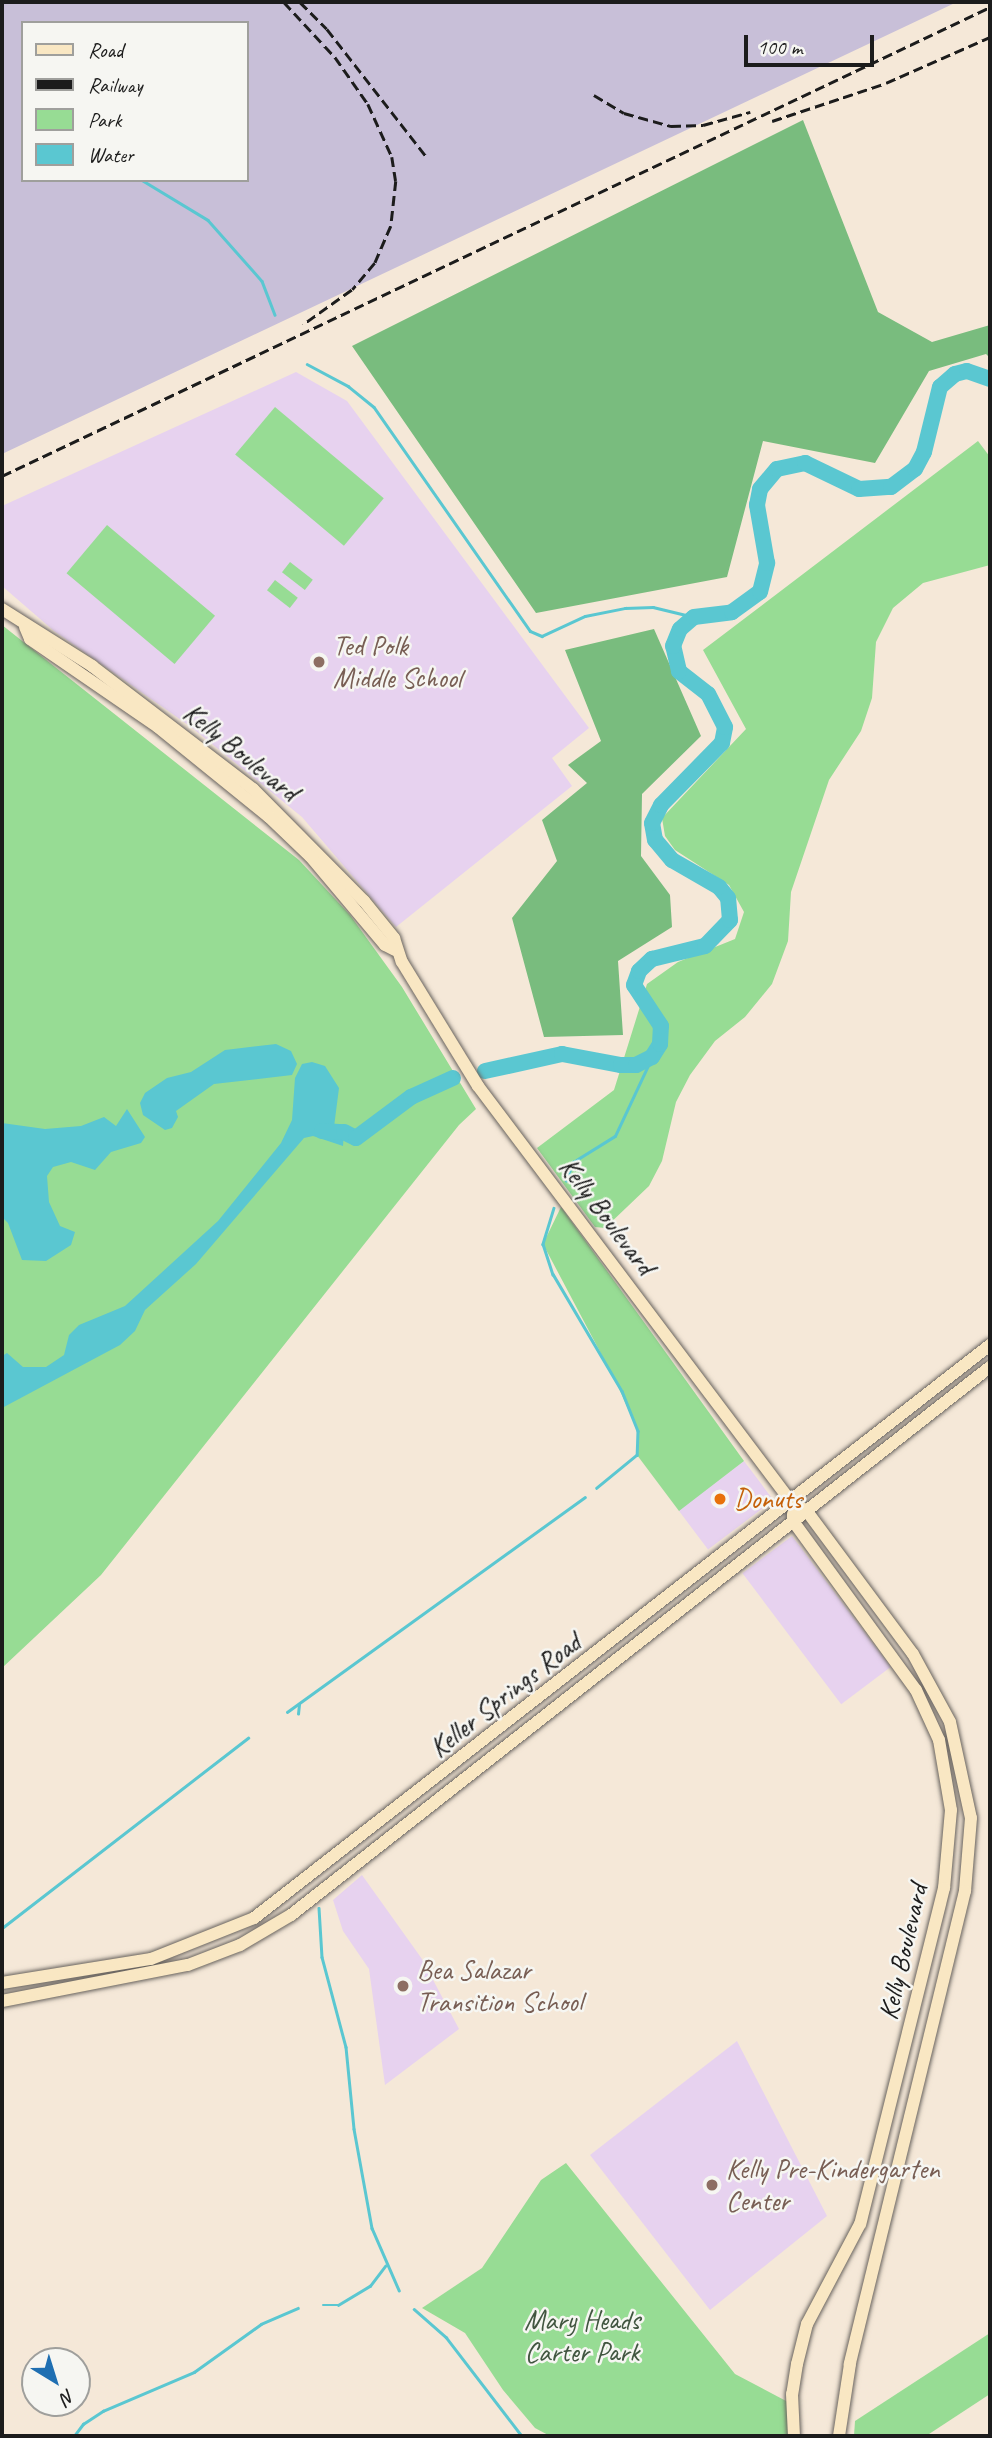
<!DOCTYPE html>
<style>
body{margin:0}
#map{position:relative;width:992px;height:2438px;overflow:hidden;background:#f5e8d8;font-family:Caveat,sans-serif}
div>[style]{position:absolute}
.built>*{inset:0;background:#e7d2ef;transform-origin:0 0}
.industrial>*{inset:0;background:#c8bfd8}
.green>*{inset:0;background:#97dc94;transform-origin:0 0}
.forest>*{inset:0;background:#79bc7e}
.water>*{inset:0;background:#5ac7d1}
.stream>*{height:2.5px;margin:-1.25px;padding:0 1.25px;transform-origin:1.25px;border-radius:1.25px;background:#5ac7d1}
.river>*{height:16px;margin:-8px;padding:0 8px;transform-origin:8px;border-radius:8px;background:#5ac7d1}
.roads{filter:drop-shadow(0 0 2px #68635e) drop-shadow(0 0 2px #68635e)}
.secondary>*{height:12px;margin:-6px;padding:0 6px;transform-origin:6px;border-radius:6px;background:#f9e7c3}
.rail>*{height:2.5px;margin-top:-1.25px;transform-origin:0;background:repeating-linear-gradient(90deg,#1c1c1c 0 10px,transparent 0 15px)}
.dots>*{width:19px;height:19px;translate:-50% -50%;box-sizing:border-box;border:4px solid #f6f6f2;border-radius:50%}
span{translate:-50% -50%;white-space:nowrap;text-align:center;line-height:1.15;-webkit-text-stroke:5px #f6f6f2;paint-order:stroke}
.education-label{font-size:28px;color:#785e54}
.left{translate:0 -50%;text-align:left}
.street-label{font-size:28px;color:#1c1c1c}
.food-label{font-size:28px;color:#c56008}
.park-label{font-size:28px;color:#415640}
.frame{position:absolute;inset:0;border:4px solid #1c1c1c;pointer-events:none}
.legend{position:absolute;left:21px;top:21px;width:228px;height:161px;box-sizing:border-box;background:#f6f6f2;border:2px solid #9f9f9c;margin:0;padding:9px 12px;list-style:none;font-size:21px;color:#1c1c1c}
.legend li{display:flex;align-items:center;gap:14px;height:35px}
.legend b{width:35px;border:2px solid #9f9f9c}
.north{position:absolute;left:21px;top:2347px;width:70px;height:70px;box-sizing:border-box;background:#f6f6f2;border:2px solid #9f9f9c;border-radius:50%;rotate:142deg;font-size:19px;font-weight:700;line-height:28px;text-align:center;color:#1c1c1c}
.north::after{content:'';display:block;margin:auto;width:24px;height:32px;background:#1f6fb2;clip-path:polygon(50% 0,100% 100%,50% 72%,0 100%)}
.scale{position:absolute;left:744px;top:35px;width:130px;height:32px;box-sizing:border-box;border:4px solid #1c1c1c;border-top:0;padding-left:9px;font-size:21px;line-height:24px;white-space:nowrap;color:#1c1c1c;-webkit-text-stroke:5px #f6f6f2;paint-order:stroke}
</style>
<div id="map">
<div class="built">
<i style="clip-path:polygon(296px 372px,347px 401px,589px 728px,552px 758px,572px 786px,396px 927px,302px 817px,191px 727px,54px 631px,2px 586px,2px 506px)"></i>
<i style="left:744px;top:1461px;width:49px;height:82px;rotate:53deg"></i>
<i style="left:792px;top:1536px;width:164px;height:62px;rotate:53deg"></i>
<i style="clip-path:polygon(362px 1875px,422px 1959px,459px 2029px,385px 2085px,369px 1969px,343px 1931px,333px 1900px)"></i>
<i style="clip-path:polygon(737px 2041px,827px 2216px,710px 2310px,590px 2155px)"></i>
</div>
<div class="industrial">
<i style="clip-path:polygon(evenodd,2px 2px,957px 2px,2px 454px,2px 2px,23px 23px,247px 23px,247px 180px,23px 180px,23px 23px)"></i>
</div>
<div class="green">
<i style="left:275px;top:407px;width:142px;height:62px;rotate:40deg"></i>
<i style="clip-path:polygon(978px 441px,990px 457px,990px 565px,923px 583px,893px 608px,876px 642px,872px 698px,861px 731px,829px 780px,791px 892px,788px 941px,772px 984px,745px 1017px,715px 1041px,690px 1075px,676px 1102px,662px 1161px,649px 1186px,605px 1228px,595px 1227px,537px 1148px,614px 1090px,647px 984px,678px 962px,735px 939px,744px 912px,729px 885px,675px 850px,665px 836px,662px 818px,746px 729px,703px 650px)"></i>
<i style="left:107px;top:525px;width:141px;height:63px;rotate:40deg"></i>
<i style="left:290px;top:562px;width:29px;height:13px;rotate:38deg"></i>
<i style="left:275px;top:580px;width:29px;height:13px;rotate:38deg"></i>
<i style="clip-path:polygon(2px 625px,299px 860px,350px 915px,402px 987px,476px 1109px,459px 1125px,101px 1575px,2px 1668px)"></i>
<i style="clip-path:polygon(561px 1207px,744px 1461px,679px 1511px,637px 1455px,638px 1431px,616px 1382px,543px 1244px)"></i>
<i style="clip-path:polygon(566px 2163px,735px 2374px,788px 2402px,791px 2436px,550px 2436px,535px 2428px,503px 2390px,465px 2333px,422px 2308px,482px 2268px,541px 2180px)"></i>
<i style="clip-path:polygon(990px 2333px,990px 2394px,926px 2436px,854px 2436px,855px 2421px)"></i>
</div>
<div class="forest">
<i style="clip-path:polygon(803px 120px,878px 312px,932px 342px,990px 325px,990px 358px,986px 354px,929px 371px,875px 463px,763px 441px,727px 577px,536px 613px,352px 346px)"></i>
<i style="clip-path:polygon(654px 629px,701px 736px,642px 794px,641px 856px,670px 895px,672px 927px,618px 961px,623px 1035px,544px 1037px,512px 918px,557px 861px,542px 820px,587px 783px,568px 765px,601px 741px,565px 650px)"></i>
</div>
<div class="water">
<i style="clip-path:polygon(276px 1044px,291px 1051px,297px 1064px,292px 1075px,214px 1084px,176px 1111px,178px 1117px,172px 1128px,165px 1130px,143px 1115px,140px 1103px,145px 1093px,167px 1078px,191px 1072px,225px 1050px)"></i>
<i style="clip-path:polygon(312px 1062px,325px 1066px,339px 1088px,334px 1127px,344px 1132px,343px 1146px,313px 1136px,304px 1138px,196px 1264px,145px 1310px,135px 1331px,120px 1345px,2px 1408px,2px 1356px,7px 1353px,23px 1367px,46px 1367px,64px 1355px,69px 1335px,79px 1325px,125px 1306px,218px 1221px,281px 1143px,292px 1120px,295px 1078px,302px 1064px)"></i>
<i style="clip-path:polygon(127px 1109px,145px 1137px,141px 1143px,111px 1152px,95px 1170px,71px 1162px,53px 1167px,47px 1176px,49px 1202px,60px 1226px,75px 1232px,71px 1245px,46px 1261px,22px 1260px,8px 1223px,2px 1217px,2px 1123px,45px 1129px,81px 1126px,104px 1117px,116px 1126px)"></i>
</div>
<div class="stream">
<i style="left:142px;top:180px;width:77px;rotate:31.2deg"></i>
<i style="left:208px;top:220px;width:81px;rotate:48.5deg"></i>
<i style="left:262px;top:281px;width:36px;rotate:69deg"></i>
<i style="left:307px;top:364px;width:47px;rotate:28.2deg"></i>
<i style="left:348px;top:386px;width:33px;rotate:39deg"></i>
<i style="left:374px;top:407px;width:273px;rotate:55.1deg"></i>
<i style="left:530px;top:631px;width:13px;rotate:23deg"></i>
<i style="left:542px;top:636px;width:47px;rotate:-24.9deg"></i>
<i style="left:585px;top:616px;width:41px;rotate:-11.3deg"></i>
<i style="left:625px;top:608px;width:28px;rotate:-2deg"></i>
<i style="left:653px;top:607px;width:42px;rotate:13.7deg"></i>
<i style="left:566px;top:1181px;width:20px;rotate:-70deg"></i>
<i style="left:573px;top:1162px;width:49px;rotate:-31.8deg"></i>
<i style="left:615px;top:1136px;width:87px;rotate:-64.9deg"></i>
<i style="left:554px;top:1208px;width:38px;rotate:107deg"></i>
<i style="left:543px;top:1244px;width:32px;rotate:72deg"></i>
<i style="left:553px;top:1274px;width:136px;rotate:59.5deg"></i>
<i style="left:622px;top:1391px;width:43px;rotate:68.2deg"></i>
<i style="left:638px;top:1431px;width:24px;rotate:92deg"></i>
<i style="left:637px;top:1455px;width:52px;rotate:140.5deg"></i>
<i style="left:287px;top:1712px;width:367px;rotate:-35.8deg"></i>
<i style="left:298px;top:1714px;width:9px;rotate:-84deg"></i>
<i style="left:319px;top:1908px;width:49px;rotate:86.5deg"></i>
<i style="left:322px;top:1957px;width:93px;rotate:75.1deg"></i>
<i style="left:346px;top:2047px;width:82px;rotate:84.4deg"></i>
<i style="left:354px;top:2129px;width:101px;rotate:79.7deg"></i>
<i style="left:372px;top:2228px;width:68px;rotate:66.5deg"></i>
<i style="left:2px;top:1928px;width:311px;rotate:-37.7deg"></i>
<i style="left:323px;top:2305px;width:15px"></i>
<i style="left:338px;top:2305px;width:37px;rotate:-31deg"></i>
<i style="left:370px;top:2286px;width:25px;rotate:-53deg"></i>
<i style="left:414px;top:2309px;width:43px;rotate:41.2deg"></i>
<i style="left:446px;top:2337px;width:125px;rotate:52.5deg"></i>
<i style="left:74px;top:2436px;width:15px;rotate:-53deg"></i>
<i style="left:83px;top:2424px;width:24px;rotate:-33deg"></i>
<i style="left:103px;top:2411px;width:99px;rotate:-23.2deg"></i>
<i style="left:194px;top:2372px;width:82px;rotate:-35.6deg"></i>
<i style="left:261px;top:2324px;width:40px;rotate:-23.4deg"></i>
</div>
<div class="river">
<i style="left:485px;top:1071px;width:79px;rotate:-12.4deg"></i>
<i style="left:562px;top:1054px;width:60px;rotate:10.6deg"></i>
<i style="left:621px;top:1065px;width:15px"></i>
<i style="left:636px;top:1065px;width:18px;rotate:-27deg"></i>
<i style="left:652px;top:1057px;width:15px;rotate:-58deg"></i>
<i style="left:660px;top:1044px;width:18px;rotate:-87deg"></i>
<i style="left:661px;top:1026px;width:49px;rotate:-123.4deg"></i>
<i style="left:634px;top:985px;width:15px;rotate:-70deg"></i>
<i style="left:639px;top:971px;width:18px;rotate:-43deg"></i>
<i style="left:652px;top:959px;width:55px;rotate:-13.8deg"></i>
<i style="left:705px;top:946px;width:36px;rotate:-46deg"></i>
<i style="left:730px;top:920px;width:22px;rotate:-95deg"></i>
<i style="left:728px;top:898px;width:14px;rotate:-129deg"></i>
<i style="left:719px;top:887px;width:54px;rotate:-150.1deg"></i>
<i style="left:672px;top:860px;width:26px;rotate:-130deg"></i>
<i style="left:655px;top:840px;width:17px;rotate:-100deg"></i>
<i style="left:652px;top:823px;width:20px;rotate:-63deg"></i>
<i style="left:661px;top:805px;width:87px;rotate:-45.5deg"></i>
<i style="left:722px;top:743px;width:16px;rotate:-79deg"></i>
<i style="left:725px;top:727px;width:37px;rotate:-117deg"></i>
<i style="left:708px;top:694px;width:37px;rotate:-142deg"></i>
<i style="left:679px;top:671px;width:26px;rotate:-103deg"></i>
<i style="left:673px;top:646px;width:18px;rotate:-68deg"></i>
<i style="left:680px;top:629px;width:18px;rotate:-41deg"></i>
<i style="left:694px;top:617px;width:38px;rotate:-7deg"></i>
<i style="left:732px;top:612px;width:34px;rotate:-36deg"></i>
<i style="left:760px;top:592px;width:30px;rotate:-76deg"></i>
<i style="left:767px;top:563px;width:59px;rotate:-99.8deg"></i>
<i style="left:757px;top:505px;width:16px;rotate:-79deg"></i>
<i style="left:760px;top:489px;width:26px;rotate:-50deg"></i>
<i style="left:777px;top:469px;width:29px;rotate:-12deg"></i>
<i style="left:805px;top:463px;width:60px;rotate:25.7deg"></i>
<i style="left:859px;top:489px;width:32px;rotate:-4deg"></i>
<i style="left:891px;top:487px;width:30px;rotate:-37deg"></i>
<i style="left:915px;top:469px;width:19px;rotate:-62deg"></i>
<i style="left:924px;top:452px;width:67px;rotate:-76.2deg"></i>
<i style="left:940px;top:387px;width:20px;rotate:-41deg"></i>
<i style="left:955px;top:374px;width:12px;rotate:-14deg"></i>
<i style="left:967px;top:371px;width:24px;rotate:19deg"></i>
<i style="left:322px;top:1131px;width:22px;rotate:3deg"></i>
<i style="left:344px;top:1132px;width:13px;rotate:27deg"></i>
<i style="left:356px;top:1138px;width:69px;rotate:-36.7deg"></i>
<i style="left:411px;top:1097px;width:46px;rotate:-24.3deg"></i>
</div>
<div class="roads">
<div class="secondary">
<i style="left:2px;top:609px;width:107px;rotate:32.3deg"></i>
<i style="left:92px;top:666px;width:203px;rotate:37.4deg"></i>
<i style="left:253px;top:789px;width:158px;rotate:45.3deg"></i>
<i style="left:364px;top:901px;width:48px;rotate:51deg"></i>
<i style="left:394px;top:938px;width:25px;rotate:72deg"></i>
<i style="left:402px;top:962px;width:145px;rotate:58.5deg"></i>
<i style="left:478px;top:1086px;width:522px;rotate:53.02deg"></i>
<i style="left:792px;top:1503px;width:16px;rotate:27deg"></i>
<i style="left:806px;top:1510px;width:179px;rotate:53.4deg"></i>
<i style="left:913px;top:1654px;width:77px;rotate:61.4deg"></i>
<i style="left:950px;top:1722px;width:98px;rotate:77.7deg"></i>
<i style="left:971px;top:1818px;width:73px;rotate:94.7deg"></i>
<i style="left:965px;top:1891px;width:487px;rotate:103.7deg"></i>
<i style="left:850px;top:2364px;width:73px;rotate:98.7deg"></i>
<i style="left:25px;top:627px;width:13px;rotate:67deg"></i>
<i style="left:30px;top:639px;width:155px;rotate:34.5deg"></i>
<i style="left:158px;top:727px;width:143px;rotate:39deg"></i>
<i style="left:269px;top:817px;width:57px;rotate:43.6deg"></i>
<i style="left:310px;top:856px;width:116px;rotate:49.9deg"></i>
<i style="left:385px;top:945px;width:11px;rotate:27deg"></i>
<i style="left:793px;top:1514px;width:7px;rotate:90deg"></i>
<i style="left:793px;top:1521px;width:209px;rotate:54deg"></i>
<i style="left:916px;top:1690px;width:55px;rotate:65.3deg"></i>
<i style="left:939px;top:1740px;width:71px;rotate:80.3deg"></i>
<i style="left:951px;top:1810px;width:78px;rotate:95.1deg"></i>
<i style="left:944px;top:1888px;width:346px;rotate:104deg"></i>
<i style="left:860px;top:2224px;width:113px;rotate:117.9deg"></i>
<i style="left:807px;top:2324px;width:41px;rotate:104deg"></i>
<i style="left:797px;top:2364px;width:30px;rotate:99deg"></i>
<i style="left:792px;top:2394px;width:42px;rotate:87.3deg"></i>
<i style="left:2px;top:1983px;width:151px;rotate:-9.2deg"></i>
<i style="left:151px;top:1959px;width:111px;rotate:-21.7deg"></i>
<i style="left:254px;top:1918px;width:933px;rotate:-37.9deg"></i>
<i style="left:2px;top:2001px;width:189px;rotate:-11deg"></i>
<i style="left:188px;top:1965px;width:56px;rotate:-21deg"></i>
<i style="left:240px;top:1945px;width:59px;rotate:-30.5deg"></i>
<i style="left:291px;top:1915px;width:888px;rotate:-38.1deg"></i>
</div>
</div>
<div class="rail">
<i style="left:284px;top:2px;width:75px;rotate:47.2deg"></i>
<i style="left:335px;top:57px;width:57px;rotate:54.9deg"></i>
<i style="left:368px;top:104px;width:58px;rotate:65.6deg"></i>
<i style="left:392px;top:157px;width:24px;rotate:81deg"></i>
<i style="left:396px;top:181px;width:45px;rotate:96.3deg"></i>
<i style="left:391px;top:226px;width:40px;rotate:113.4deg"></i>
<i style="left:375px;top:263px;width:35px;rotate:130deg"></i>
<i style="left:352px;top:290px;width:60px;rotate:144.5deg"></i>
<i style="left:300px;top:2px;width:38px;rotate:45deg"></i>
<i style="left:327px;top:29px;width:161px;rotate:52.1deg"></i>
<i style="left:594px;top:95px;width:35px;rotate:31deg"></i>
<i style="left:624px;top:113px;width:49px;rotate:15.5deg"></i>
<i style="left:671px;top:126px;width:32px;rotate:-2deg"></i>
<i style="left:703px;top:125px;width:49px;rotate:-15.5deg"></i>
<i style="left:772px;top:121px;width:120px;rotate:-18.4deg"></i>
<i style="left:886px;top:83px;width:114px;rotate:-23.9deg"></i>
<i style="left:2px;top:476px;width:1094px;rotate:-25.39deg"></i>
</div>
<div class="dots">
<i style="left:319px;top:662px;background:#8d6e63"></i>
<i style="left:720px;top:1499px;background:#e8710a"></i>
<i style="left:403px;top:1986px;background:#8d6e63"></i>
<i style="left:712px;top:2185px;background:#8d6e63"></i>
</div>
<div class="education-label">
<span class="left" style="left:333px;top:662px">Ted Polk<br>Middle School</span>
<span class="left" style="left:417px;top:1986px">Bea Salazar<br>Transition School</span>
<span class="left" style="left:726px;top:2185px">Kelly Pre-Kindergarten<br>Center</span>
</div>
<div class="street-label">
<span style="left:241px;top:752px;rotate:39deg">Kelly Boulevard</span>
<span style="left:607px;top:1216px;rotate:53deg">Kelly Boulevard</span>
<span style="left:505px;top:1695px;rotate:-38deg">Keller Springs Road</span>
<span style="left:903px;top:1952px;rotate:-77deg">Kelly Boulevard</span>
</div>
<div class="food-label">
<span class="left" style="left:734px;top:1499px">Donuts</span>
</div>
<div class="park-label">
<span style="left:582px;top:2336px">Mary Heads<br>Carter Park</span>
</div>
<div class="frame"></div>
<ul class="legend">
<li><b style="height:9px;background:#f9e7c3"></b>Road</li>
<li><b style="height:9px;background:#1c1c1c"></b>Railway</li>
<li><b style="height:19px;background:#97dc94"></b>Park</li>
<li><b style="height:19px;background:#5ac7d1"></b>Water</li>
</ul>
<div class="north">N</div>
<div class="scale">100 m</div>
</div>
